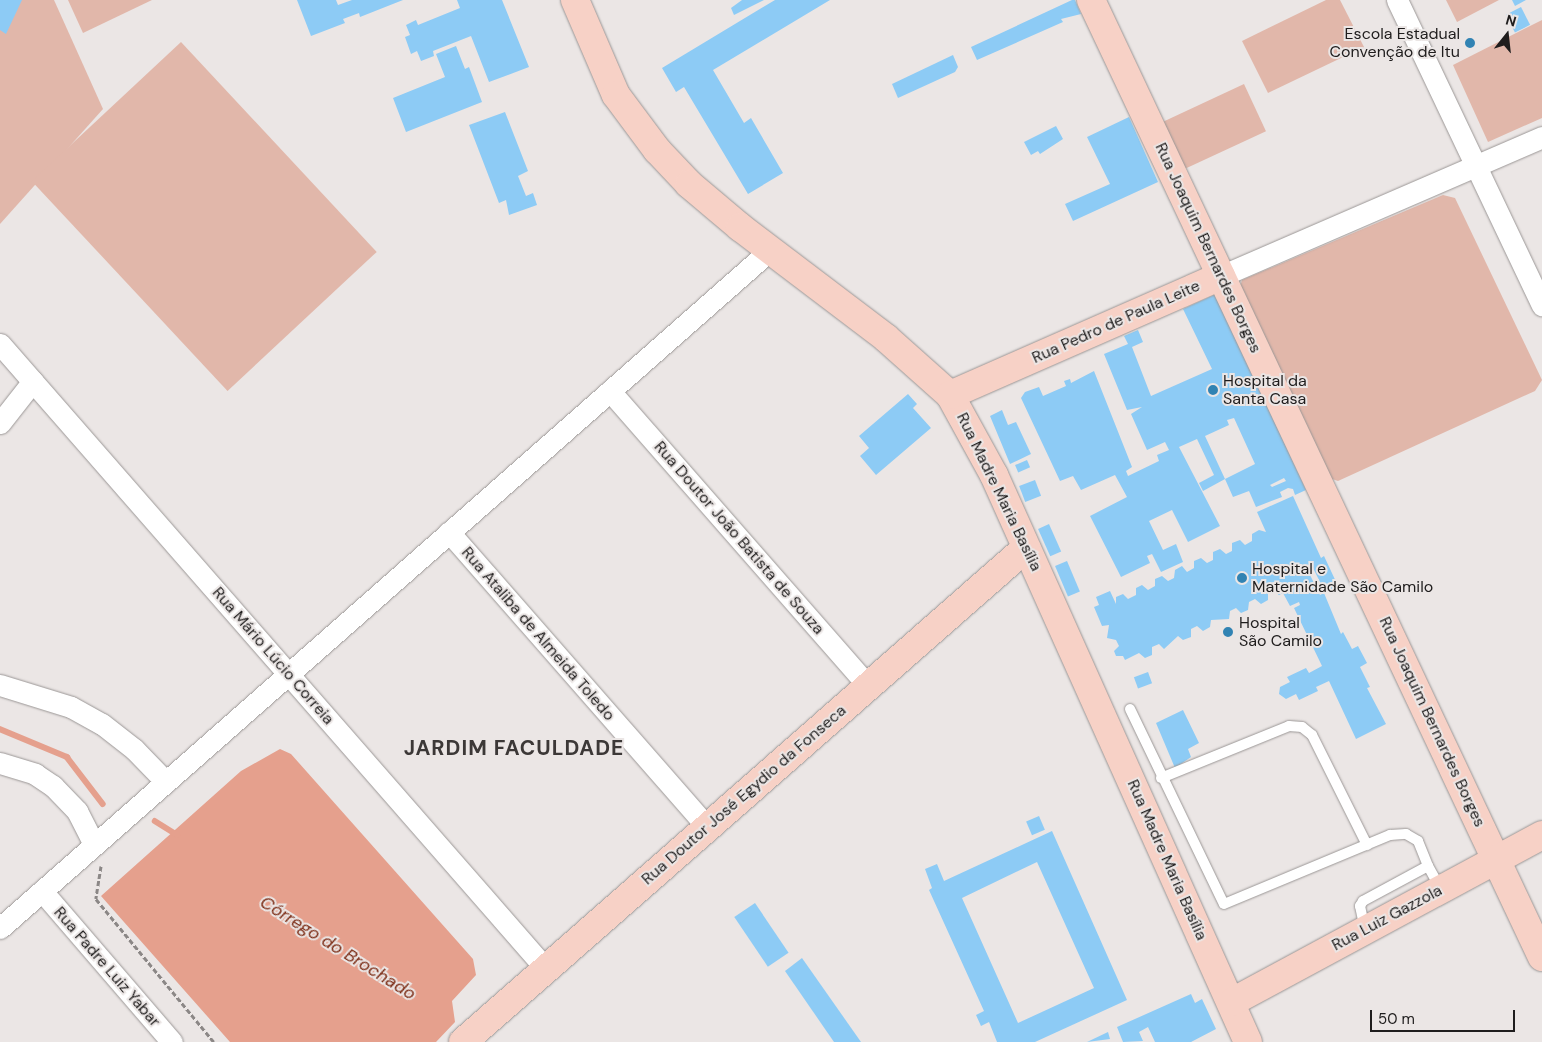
<!DOCTYPE html>
<meta charset="utf-8">
<style>
body{margin:0}
#map{position:relative;width:1542px;height:1042px;overflow:hidden;background:#ebe6e5;font-family:"DM Sans",sans-serif}
div>[style]{position:absolute}
.green>*{inset:0;background:#e1b7aa;transform-origin:0 0}
.water>*{inset:0;background:#e5a08d}
.stream>*{height:5.5px;margin:-2.75px;padding:0 2.75px;transform-origin:2.75px;border-radius:2.75px;background:#e5a08d}
.building>*{inset:0;background:#8dcbf5;transform-origin:0 0}
.path>*{height:3px;margin-top:-1.5px;transform-origin:0;background:repeating-linear-gradient(90deg,#8b8786 0 5px,transparent 0 7.5px)}
.roads{filter:drop-shadow(0 0 1px #9b9796) drop-shadow(0 0 1px #9b9796)}
.lane>*{height:10px;margin:-5px;padding:0 5px;transform-origin:5px;border-radius:5px;background:#fff}
.street>*{height:21px;margin:-10.5px;padding:0 10.5px;transform-origin:10.5px;border-radius:10.5px;background:#fff}
.secondary>*{height:28px;margin:-14px;padding:0 14px;transform-origin:14px;border-radius:14px;background:#f7d1c6}
.dots>*{width:14px;height:14px;translate:-50% -50%;box-sizing:border-box;border:2px solid #ebe6e5;border-radius:50%}
span{translate:-50% -50%;white-space:nowrap;text-align:center;line-height:1.15;-webkit-text-stroke:4px #ebe6e5;paint-order:stroke}
.poi-label{font-size:16px;color:#1f1d1d}
.right{translate:-100% -50%;text-align:right}
.left{translate:0 -50%;text-align:left}
.street-label{font-size:16px;color:#1f1d1d}
.water-label{font-size:18px;color:#7b2a13;font-style:italic}
.district-label{font-size:21px;color:#3c3837;font-weight:700;letter-spacing:1px}
.north{position:absolute;left:1482px;top:10px;width:50px;height:50px;-webkit-text-stroke:4px #ebe6e5;paint-order:stroke;rotate:16deg;font-size:14px;font-weight:700;line-height:20px;text-align:center;color:#1f1d1d}
.north::after{content:'';display:block;margin:auto;width:18px;height:22px;background:#1f1d1d;clip-path:polygon(50% 0,100% 100%,50% 72%,0 100%)}
.scale{position:absolute;left:1370px;top:1010px;width:145px;height:22px;box-sizing:border-box;border:2px solid #1f1d1d;border-top:0;padding-left:6px;font-size:15px;line-height:18px;white-space:nowrap;color:#1f1d1d;-webkit-text-stroke:4px #ebe6e5;paint-order:stroke}
</style>
<div id="map">
<div class="green">
<i style="clip-path:polygon(0 0,54px 0,103px 109px,0 224px)"></i>
<i style="clip-path:polygon(68px 0,152px 0,83px 33px)"></i>
<i style="clip-path:polygon(1326px 0,1340px 0,1364px 47px,1268px 93px,1242px 41px)"></i>
<i style="clip-path:polygon(1446px 0,1499px 0,1457px 22px)"></i>
<i style="clip-path:polygon(1542px 20px,1542px 118px,1488px 142px,1453px 65px)"></i>
<i style="left:181px;top:42px;width:287px;height:204px;rotate:47deg"></i>
<i style="left:1244px;top:84px;width:52px;height:94px;rotate:65deg"></i>
<i style="clip-path:polygon(1443px 195px,1455px 198px,1542px 380px,1535px 391px,1338px 481px,1326px 477px,1239px 290px,1242px 280px)"></i>
</div>
<div class="water">
<i style="clip-path:polygon(280px 749px,291px 754px,473px 959px,476px 975px,452px 1001px,455px 1022px,436px 1042px,230px 1042px,101px 896px,241px 771px)"></i>
</div>
<div class="stream">
<i style="left:0;top:729px;width:73px;rotate:22.7deg"></i>
<i style="left:67px;top:757px;width:59px;rotate:52.5deg"></i>
<i style="left:155px;top:821px;width:26px;rotate:32deg"></i>
</div>
<div class="building">
<i style="clip-path:polygon(0 0,22px 0,6px 34px,0 30px)"></i>
<i style="clip-path:polygon(297px 0,336px 0,338px 5px,352px 0,403px 0,360px 17px,359px 13px,343px 19px,345px 23px,311px 36px)"></i>
<i style="clip-path:polygon(457px 0,502px 0,529px 67px,489px 82px,471px 36px,433px 51px,434px 56px,421px 61px,417px 51px,411px 54px,405px 37px,410px 35px,406px 25px,416px 20px,418px 25px,460px 8px)"></i>
<i style="clip-path:polygon(742px 0,764px 0,734px 15px,731px 8px)"></i>
<i style="clip-path:polygon(775px 0,830px 0,713px 70px,744px 123px,751px 118px,783px 173px,748px 194px,684px 87px,676px 92px,662px 68px)"></i>
<i style="clip-path:polygon(1072px 0,1075px 0,1081px 14px,1061px 19px,1063px 22px,977px 60px,971px 47px)"></i>
<i style="clip-path:polygon(1512px 0,1526px 0,1515px 6px)"></i>
<i style="left:1521px;top:7px;width:20px;height:17px;rotate:63deg"></i>
<i style="clip-path:polygon(456px 46px,465px 69px,469px 67px,482px 102px,406px 132px,393px 98px,445px 77px,436px 54px)"></i>
<i style="clip-path:polygon(953px 55px,958px 67px,955px 72px,898px 98px,892px 84px)"></i>
<i style="clip-path:polygon(505px 112px,528px 171px,518px 176px,526px 196px,533px 193px,537px 205px,509px 215px,506px 200px,499px 203px,469px 125px)"></i>
<i style="clip-path:polygon(1129px 117px,1158px 182px,1073px 221px,1065px 204px,1110px 184px,1087px 137px)"></i>
<i style="clip-path:polygon(1056px 126px,1063px 139px,1040px 154px,1038px 151px,1031px 155px,1024px 142px)"></i>
<i style="clip-path:polygon(evenodd,1216px 294px,1306px 490px,1295px 495px,1293px 489px,1288px 488px,1280px 492px,1282px 497px,1256px 507px,1249px 491px,1233px 497px,1225px 479px,1255px 464px,1234px 418px,1227px 420px,1229px 425px,1205px 436px,1225px 479px,1203px 491px,1199px 483px,1214px 475px,1197px 439px,1179px 447px,1220px 526px,1188px 542px,1172px 510px,1149px 521px,1163px 550px,1176px 544px,1183px 562px,1161px 572px,1152px 554px,1147px 556px,1150px 563px,1121px 577px,1090px 516px,1127px 497px,1115px 475px,1081px 490px,1073px 476px,1060px 481px,1021px 398px,1025px 392px,1039px 387px,1043px 396px,1066px 386px,1064px 381px,1070px 379px,1071px 383px,1094px 371px,1132px 467px,1126px 471px,1128px 476px,1159px 461px,1157px 455px,1169px 450px,1165px 442px,1147px 450px,1131px 414px,1142px 407px,1127px 410px,1104px 354px,1128px 344px,1124px 336px,1138px 330px,1143px 342px,1132px 347px,1151px 396px,1212px 369px,1183px 309px,1216px 294px,1284px 478px,1286px 481px,1272px 487px,1270px 485px,1284px 478px)"></i>
<i style="clip-path:polygon(908px 394px,917px 404px,913px 408px,931px 428px,876px 475px,860px 456px,869px 448px,859px 436px)"></i>
<i style="clip-path:polygon(1002px 410px,1008px 425px,1016px 422px,1031px 454px,1010px 464px,990px 416px)"></i>
<i style="left:1027px;top:460px;width:8px;height:13px;rotate:67deg"></i>
<i style="left:1035px;top:480px;width:17px;height:17px;rotate:69deg"></i>
<i style="clip-path:polygon(1293px 496px,1321px 558px,1324px 556px,1338px 586px,1325px 592px,1313px 568px,1308px 571px,1320px 595px,1324px 593px,1341px 634px,1343px 632px,1352px 649px,1358px 646px,1367px 663px,1360px 667px,1370px 687px,1367px 688px,1386px 724px,1356px 739px,1329px 681px,1316px 687px,1318px 691px,1299px 700px,1296px 694px,1286px 699px,1279px 694px,1280px 687px,1290px 682px,1287px 677px,1306px 668px,1309px 673px,1322px 666px,1294px 608px,1300px 605px,1299px 602px,1290px 606px,1283px 593px,1279px 595px,1274px 591px,1268px 593px,1268px 600px,1261px 604px,1255px 599px,1249px 602px,1248px 610px,1241px 613px,1236px 608px,1230px 611px,1229px 619px,1211px 620px,1210px 627px,1203px 631px,1197px 626px,1191px 629px,1191px 637px,1183px 640px,1178px 636px,1164px 649px,1159px 644px,1152px 647px,1152px 655px,1145px 658px,1139px 653px,1125px 660px,1123px 656px,1116px 656px,1114px 651px,1119px 646px,1116px 640px,1107px 638px,1109px 625px,1102px 626px,1094px 607px,1099px 605px,1096px 597px,1110px 591px,1116px 604px,1116px 597px,1123px 594px,1128px 599px,1136px 595px,1136px 588px,1142px 585px,1148px 590px,1155px 586px,1155px 579px,1162px 576px,1168px 581px,1174px 578px,1175px 570px,1182px 566px,1187px 572px,1194px 568px,1194px 561px,1201px 558px,1207px 563px,1213px 560px,1213px 552px,1220px 549px,1226px 554px,1232px 551px,1232px 543px,1240px 540px,1245px 545px,1252px 541px,1252px 534px,1259px 530px,1266px 532px,1257px 512px)"></i>
<i style="left:1049px;top:524px;width:30px;height:12px;rotate:66deg"></i>
<i style="left:1067px;top:561px;width:33px;height:13px;rotate:67deg"></i>
<i style="left:1148px;top:672px;width:12px;height:15px;rotate:70deg"></i>
<i style="clip-path:polygon(1183px 710px,1199px 743px,1188px 749px,1191px 757px,1175px 768px,1156px 723px)"></i>
<i style="left:1039px;top:816px;width:15px;height:14px;rotate:67deg"></i>
<i style="clip-path:polygon(evenodd,1052px 831px,1127px 1000px,1035px 1042px,997px 1042px,989px 1022px,981px 1026px,976px 1015px,984px 1011px,929px 890px,932px 888px,925px 869px,937px 864px,944px 881px,1052px 831px,1037px 862px,1094px 988px,1018px 1023px,962px 898px,1037px 862px)"></i>
<i style="left:755px;top:903px;width:60px;height:25px;rotate:56deg"></i>
<i style="clip-path:polygon(802px 958px,861px 1042px,834px 1042px,785px 971px)"></i>
<i style="clip-path:polygon(1191px 994px,1195px 1003px,1202px 999px,1216px 1029px,1191px 1042px,1155px 1042px,1148px 1027px,1139px 1032px,1143px 1041px,1123px 1042px,1117px 1027px)"></i>
<i style="clip-path:polygon(1108px 1032px,1110px 1039px,1087px 1042px)"></i>
</div>
<div class="path">
<i style="left:101px;top:866px;width:33px;rotate:99deg"></i>
<i style="left:96px;top:899px;width:185px;rotate:50.5deg"></i>
</div>
<div class="roads">
<div class="lane">
<i style="left:1130px;top:709px;width:216px;rotate:64.3deg"></i>
<i style="left:1224px;top:904px;width:180px;rotate:-22.6deg"></i>
<i style="left:1390px;top:835px;width:16px;rotate:-4deg"></i>
<i style="left:1406px;top:834px;width:14px;rotate:30deg"></i>
<i style="left:1418px;top:841px;width:27px;rotate:68deg"></i>
<i style="left:1428px;top:866px;width:74px;rotate:151.7deg"></i>
<i style="left:1363px;top:901px;width:6px;rotate:121deg"></i>
<i style="left:1360px;top:906px;width:24px;rotate:78deg"></i>
<i style="left:1161px;top:778px;width:138px;rotate:-22.1deg"></i>
<i style="left:1289px;top:726px;width:13px;rotate:4deg"></i>
<i style="left:1302px;top:727px;width:13px;rotate:39deg"></i>
<i style="left:1312px;top:735px;width:123px;rotate:63.4deg"></i>
<i style="left:1428px;top:866px;width:26px;rotate:61deg"></i>
</div>
<div class="street">
<i style="left:1397px;top:0;width:338px;rotate:64.6deg"></i>
<i style="left:1221px;top:276px;width:350px;rotate:-23.4deg"></i>
<i style="left:0;top:344px;width:830px;rotate:48.86deg"></i>
<i style="left:610px;top:391px;width:392px;rotate:48.8deg"></i>
<i style="left:0;top:423px;width:53px;rotate:-51.8deg"></i>
<i style="left:449px;top:532px;width:392px;rotate:48.8deg"></i>
<i style="left:0;top:685px;width:74px;rotate:17.2deg"></i>
<i style="left:71px;top:707px;width:35px;rotate:29deg"></i>
<i style="left:102px;top:724px;width:41px;rotate:38deg"></i>
<i style="left:134px;top:749px;width:46px;rotate:45.9deg"></i>
<i style="left:0;top:763px;width:37px;rotate:17deg"></i>
<i style="left:35px;top:774px;width:22px;rotate:34deg"></i>
<i style="left:53px;top:786px;width:35px;rotate:46deg"></i>
<i style="left:77px;top:811px;width:38px;rotate:63deg"></i>
<i style="left:42px;top:891px;width:199px;rotate:49.3deg"></i>
<i style="left:0;top:928px;width:1026px;rotate:-41.36deg"></i>
</div>
<div class="secondary">
<i style="left:575px;top:0;width:103px;rotate:66.7deg"></i>
<i style="left:616px;top:95px;width:69px;rotate:53.3deg"></i>
<i style="left:657px;top:150px;width:47px;rotate:46.7deg"></i>
<i style="left:689px;top:184px;width:67px;rotate:40.1deg"></i>
<i style="left:740px;top:227px;width:183px;rotate:37.2deg"></i>
<i style="left:886px;top:338px;width:86px;rotate:41.7deg"></i>
<i style="left:950px;top:395px;width:91px;rotate:61.2deg"></i>
<i style="left:994px;top:475px;width:621px;rotate:65.87deg"></i>
<i style="left:1091px;top:0;width:1058px;rotate:64.77deg"></i>
<i style="left:950px;top:395px;width:296px;rotate:-23.7deg"></i>
<i style="left:1232px;top:1002px;width:352px;rotate:-28.3deg"></i>
<i style="left:463px;top:1042px;width:749px;rotate:-41.27deg"></i>
</div>
</div>
<div class="dots">
<i style="left:1470px;top:43px;background:#3183b3"></i>
<i style="left:1213px;top:390px;background:#3183b3"></i>
<i style="left:1242px;top:578px;background:#3183b3"></i>
<i style="left:1228px;top:632px;background:#3183b3"></i>
</div>
<div class="poi-label">
<span class="right" style="left:1460px;top:43px">Escola Estadual<br>Convenção de Itu</span>
<span class="left" style="left:1223px;top:390px">Hospital da<br>Santa Casa</span>
<span class="left" style="left:1252px;top:578px">Hospital e<br>Maternidade São Camilo</span>
<span class="left" style="left:1239px;top:632px">Hospital<br>São Camilo</span>
</div>
<div class="street-label">
<span style="left:1208px;top:248px;rotate:65deg">Rua Joaquim Bernardes Borges</span>
<span style="left:1116px;top:322px;rotate:-24deg">Rua Pedro de Paula Leite</span>
<span style="left:999px;top:492px;rotate:64deg">Rua Madre Maria Basília</span>
<span style="left:739px;top:538px;rotate:49deg">Rua Doutor João Batista de Souza</span>
<span style="left:538px;top:634px;rotate:49deg">Rua Ataliba de Almeida Toledo</span>
<span style="left:273px;top:656px;rotate:49deg">Rua Mário Lúcio Correia</span>
<span style="left:1432px;top:722px;rotate:65deg">Rua Joaquim Bernardes Borges</span>
<span style="left:744px;top:795px;rotate:-41deg">Rua Doutor José Egydio da Fonseca</span>
<span style="left:1167px;top:860px;rotate:66deg">Rua Madre Maria Basília</span>
<span style="left:1387px;top:918px;rotate:-28deg">Rua Luiz Gazzola</span>
<span style="left:107px;top:967px;rotate:49deg">Rua Padre Luiz Yabar</span>
</div>
<div class="water-label">
<span style="left:338px;top:948px;rotate:32deg">Córrego do Brochado</span>
</div>
<div class="district-label">
<span style="left:514px;top:748px">JARDIM FACULDADE</span>
</div>
<div class="north">N</div>
<div class="scale">50 m</div>
</div>
